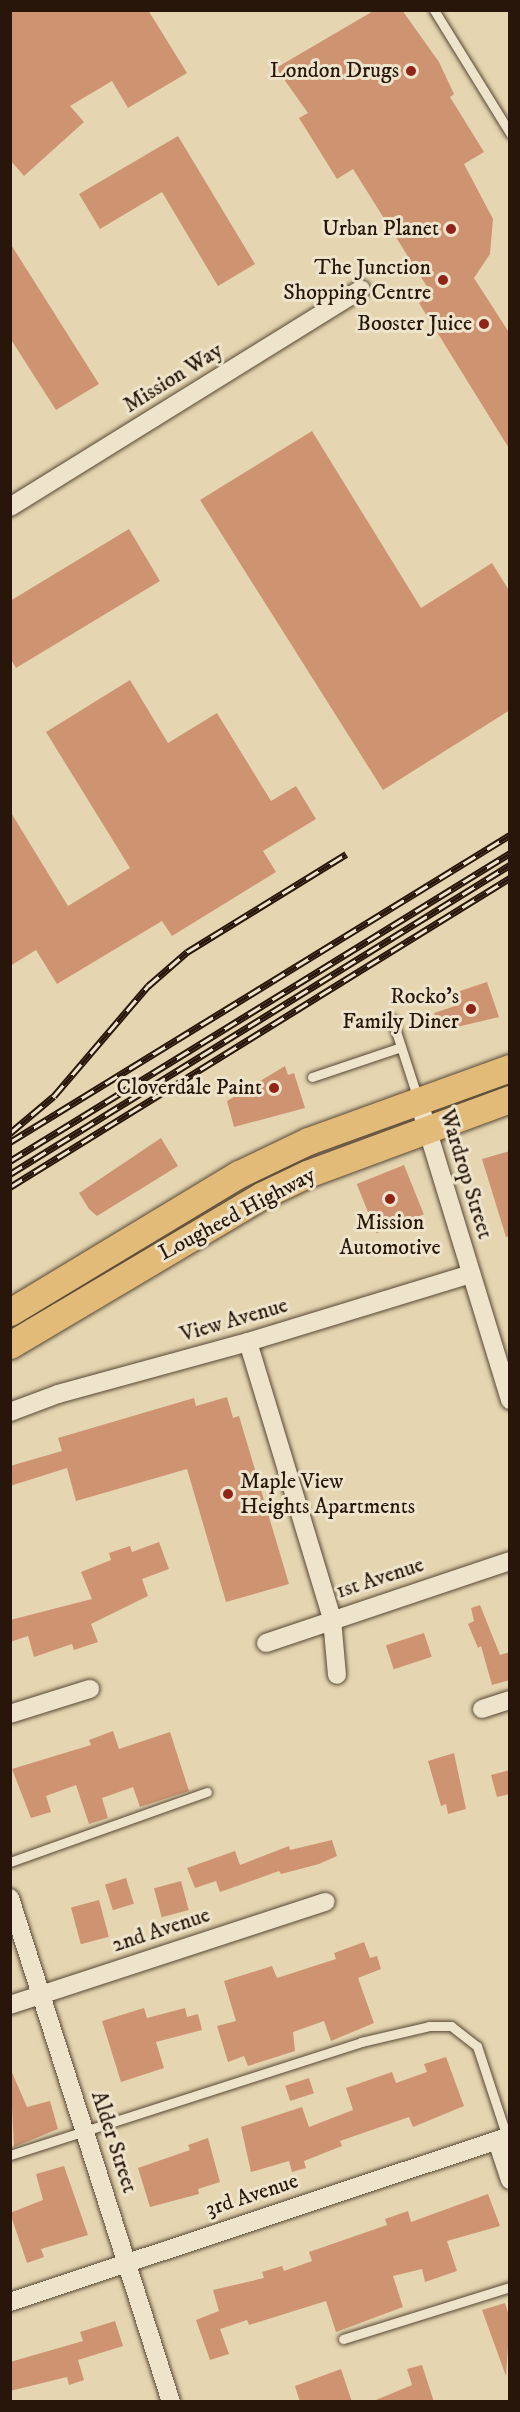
<!DOCTYPE html>
<style>
body{margin:0}
#map{position:relative;width:520px;height:2412px;overflow:hidden;background:#e5d6b1;font-family:"IM FELL DW Pica",serif}
div>[style]{position:absolute}
.building>*{inset:0;background:#ce9472;transform-origin:0 0}
.roads{filter:drop-shadow(0 0 2px #574634) drop-shadow(0 0 2px #574634)}
.service>*{height:9px;margin:-4.5px;padding:0 4.5px;transform-origin:4.5px;border-radius:4.5px;background:#eee4cc}
.minor>*{height:18px;margin:-9px;padding:0 9px;transform-origin:9px;border-radius:9px;background:#eee4cc}
.primary>*{height:27px;margin:-13.5px;padding:0 13.5px;transform-origin:13.5px;border-radius:13.5px;background:#e2bb78}
.rail>*{height:7px;margin-top:-3.5px;transform-origin:0;background:repeating-linear-gradient(90deg,#eee4cc 0 14px,#28160a 0 28px);box-sizing:border-box;border-block:2px solid #28160a}
.dots>*{width:16px;height:16px;translate:-50% -50%;box-sizing:border-box;border:3px solid #eee4cc;border-radius:50%}
span{translate:-50% -50%;white-space:nowrap;text-align:center;line-height:1.15;-webkit-text-stroke:6px #eee4cc;paint-order:stroke}
.poi-label{font-size:22px;color:#28160a}
.right{translate:-100% -50%;text-align:right}
.left{translate:0 -50%;text-align:left}
.street-label{font-size:22px;color:#28160a}
.frame{position:absolute;inset:0;border:12px solid #28160a;pointer-events:none}
</style>
<div id="map">
<div class="building">
<i style="clip-path:polygon(10px 10px,148px 10px,187px 73px,128px 108px,112px 81px,70px 106px,84px 122px,24px 176px,10px 160px)"></i>
<i style="clip-path:polygon(375px 10px,402px 10px,439px 62px,454px 94px,450px 97px,484px 152px,464px 164px,493px 219px,490px 254px,474px 278px,510px 334px,510px 450px,419px 303px,431px 293px,353px 169px,337px 179px,299px 118px,308px 113px,276px 68px)"></i>
<i style="clip-path:polygon(178px 136px,255px 264px,218px 286px,162px 192px,100px 229px,79px 194px)"></i>
<i style="clip-path:polygon(10px 243px,99px 384px,56px 410px,10px 338px)"></i>
<i style="clip-path:polygon(312px 431px,421px 608px,492px 563px,510px 592px,510px 710px,383px 790px,200px 500px)"></i>
<i style="clip-path:polygon(129px 529px,160px 581px,16px 668px,10px 658px,10px 601px)"></i>
<i style="clip-path:polygon(130px 680px,168px 743px,217px 713px,271px 801px,296px 786px,316px 819px,263px 851px,276px 872px,172px 936px,162px 921px,57px 984px,36px 950px,10px 966px,10px 811px,68px 906px,130px 868px,46px 732px)"></i>
<i style="clip-path:polygon(487px 982px,499px 1017px,440px 1031px,434px 1013px,458px 1005px,454px 993px)"></i>
<i style="clip-path:polygon(285px 1066px,288px 1075px,294px 1073px,305px 1108px,234px 1127px,227px 1101px)"></i>
<i style="clip-path:polygon(161px 1138px,178px 1166px,97px 1216px,89px 1209px,79px 1193px)"></i>
<i style="clip-path:polygon(510px 1151px,510px 1236px,506px 1237px,482px 1159px)"></i>
<i style="left:404px;top:1165px;width:53px;height:51px;rotate:68deg"></i>
<i style="clip-path:polygon(227px 1397px,233px 1418px,239px 1416px,289px 1584px,226px 1602px,187px 1469px,76px 1501px,67px 1468px,10px 1486px,10px 1466px,62px 1451px,58px 1438px,194px 1398px,196px 1406px)"></i>
<i style="clip-path:polygon(159px 1542px,169px 1569px,142px 1579px,148px 1596px,91px 1624px,98px 1642px,74px 1650px,72px 1644px,34px 1657px,28px 1636px,10px 1642px,10px 1620px,92px 1599px,81px 1572px,111px 1560px,109px 1553px,130px 1546px,132px 1552px)"></i>
<i style="clip-path:polygon(480px 1605px,500px 1655px,510px 1652px,510px 1680px,492px 1685px,481px 1646px,478px 1648px,468px 1624px,474px 1621px,471px 1608px)"></i>
<i style="left:424px;top:1633px;width:25px;height:40px;rotate:72deg"></i>
<i style="clip-path:polygon(113px 1731px,119px 1749px,170px 1732px,189px 1791px,140px 1807px,133px 1787px,102px 1798px,108px 1818px,89px 1824px,76px 1785px,46px 1796px,51px 1812px,31px 1818px,12px 1769px,91px 1745px,89px 1740px)"></i>
<i style="clip-path:polygon(454px 1753px,466px 1809px,448px 1814px,446px 1804px,441px 1806px,428px 1761px)"></i>
<i style="clip-path:polygon(510px 1770px,510px 1794px,497px 1797px,491px 1775px)"></i>
<i style="clip-path:polygon(332px 1840px,337px 1856px,319px 1864px,281px 1874px,279px 1871px,220px 1892px,216px 1881px,195px 1888px,187px 1868px,235px 1851px,240px 1865px,289px 1846px,290px 1850px)"></i>
<i style="left:126px;top:1878px;width:27px;height:22px;rotate:73deg"></i>
<i style="left:181px;top:1881px;width:30px;height:28px;rotate:75deg"></i>
<i style="left:99px;top:1900px;width:38px;height:29px;rotate:75deg"></i>
<i style="clip-path:polygon(364px 1942px,370px 1958px,377px 1956px,381px 1969px,358px 1978px,374px 2023px,331px 2041px,324px 2021px,293px 2032px,295px 2051px,248px 2066px,244px 2056px,228px 2062px,217px 2026px,236px 2021px,224px 1981px,272px 1966px,277px 1978px,336px 1959px,334px 1953px)"></i>
<i style="clip-path:polygon(144px 2008px,147px 2018px,185px 2008px,187px 2017px,198px 2014px,202px 2030px,156px 2042px,164px 2068px,121px 2082px,102px 2021px)"></i>
<i style="clip-path:polygon(446px 2057px,464px 2106px,413px 2127px,409px 2117px,340px 2141px,342px 2146px,304px 2161px,306px 2168px,292px 2172px,289px 2161px,251px 2172px,241px 2127px,302px 2107px,309px 2127px,353px 2110px,346px 2088px,392px 2072px,396px 2083px,427px 2072px,424px 2064px)"></i>
<i style="clip-path:polygon(10px 2068px,27px 2107px,50px 2101px,58px 2129px,14px 2147px)"></i>
<i style="left:309px;top:2078px;width:16px;height:25px;rotate:72deg"></i>
<i style="clip-path:polygon(208px 2138px,220px 2182px,198px 2189px,199px 2194px,150px 2207px,138px 2168px,190px 2150px,188px 2145px)"></i>
<i style="clip-path:polygon(64px 2166px,88px 2235px,41px 2249px,44px 2257px,27px 2263px,10px 2213px,43px 2200px,36px 2174px)"></i>
<i style="clip-path:polygon(488px 2194px,500px 2226px,447px 2241px,457px 2271px,425px 2282px,422px 2269px,393px 2276px,403px 2307px,336px 2332px,326px 2301px,249px 2325px,247px 2320px,220px 2329px,229px 2354px,210px 2360px,196px 2320px,219px 2311px,213px 2290px,264px 2278px,262px 2272px,282px 2266px,284px 2271px,312px 2261px,309px 2252px,387px 2225px,385px 2219px,408px 2211px,411px 2222px)"></i>
<i style="clip-path:polygon(505px 2303px,510px 2319px,506px 2376px,482px 2310px)"></i>
<i style="clip-path:polygon(115px 2321px,123px 2346px,78px 2360px,84px 2380px,69px 2385px,67px 2377px,10px 2391px,10px 2362px,83px 2341px,80px 2332px)"></i>
<i style="clip-path:polygon(422px 2365px,434px 2402px,371px 2402px,412px 2385px,407px 2369px)"></i>
<i style="clip-path:polygon(341px 2369px,352px 2402px,300px 2402px,295px 2386px)"></i>
</div>
<div class="roads">
<div class="service">
<i style="left:434px;top:10px;width:145px;rotate:58.3deg"></i>
<i style="left:392px;top:1019px;width:84px;rotate:72deg"></i>
<i style="left:312px;top:1077px;width:94px;rotate:-18.6deg"></i>
<i style="left:10px;top:1862px;width:209px;rotate:-19.6deg"></i>
<i style="left:10px;top:2155px;width:369px;rotate:-17.8deg"></i>
<i style="left:361px;top:2042px;width:70px;rotate:-13.2deg"></i>
<i style="left:429px;top:2026px;width:22px"></i>
<i style="left:451px;top:2026px;width:33px;rotate:38deg"></i>
<i style="left:477px;top:2046px;width:96px;rotate:71.8deg"></i>
<i style="left:343px;top:2339px;width:175px;rotate:-17.3deg"></i>
</div>
<div class="minor">
<i style="left:10px;top:507px;width:413px;rotate:-31.8deg"></i>
<i style="left:418px;top:1099px;width:315px;rotate:73deg"></i>
<i style="left:248px;top:1342px;width:289px;rotate:73.1deg"></i>
<i style="left:332px;top:1619px;width:56px;rotate:84.9deg"></i>
<i style="left:10px;top:1412px;width:51px;rotate:-20.6deg"></i>
<i style="left:58px;top:1394px;width:197px;rotate:-15.3deg"></i>
<i style="left:248px;top:1342px;width:232px;rotate:-17deg"></i>
<i style="left:266px;top:1643px;width:257px;rotate:-18.6deg"></i>
<i style="left:482px;top:1709px;width:29px;rotate:-18deg"></i>
<i style="left:10px;top:1714px;width:84px;rotate:-17.4deg"></i>
<i style="left:10px;top:1898px;width:529px;rotate:72.28deg"></i>
<i style="left:10px;top:2005px;width:332px;rotate:-18.1deg"></i>
<i style="left:497px;top:2141px;width:41px;rotate:71.6deg"></i>
<i style="left:10px;top:2302px;width:527px;rotate:-18.37deg"></i>
</div>
<div class="primary">
<i style="left:10px;top:1312px;width:267px;rotate:-31.1deg"></i>
<i style="left:239px;top:1174px;width:76px;rotate:-25.6deg"></i>
<i style="left:308px;top:1141px;width:215px;rotate:-19.9deg"></i>
<i style="left:10px;top:1345px;width:292px;rotate:-30.7deg"></i>
<i style="left:261px;top:1196px;width:51px;rotate:-25.6deg"></i>
<i style="left:307px;top:1174px;width:216px;rotate:-20.3deg"></i>
</div>
</div>
<div class="rail">
<i style="left:10px;top:1133px;width:57px;rotate:-40.1deg"></i>
<i style="left:54px;top:1096px;width:145px;rotate:-49.5deg"></i>
<i style="left:148px;top:986px;width:52px;rotate:-41.1deg"></i>
<i style="left:187px;top:952px;width:187px;rotate:-31.6deg"></i>
<i style="left:10px;top:1142px;width:587px;rotate:-31.55deg"></i>
<i style="left:10px;top:1161px;width:587px;rotate:-31.63deg"></i>
<i style="left:10px;top:1174px;width:588px;rotate:-31.72deg"></i>
<i style="left:10px;top:1187px;width:588px;rotate:-31.72deg"></i>
</div>
<div class="dots">
<i style="left:411px;top:71px;background:#8f2418"></i>
<i style="left:451px;top:229px;background:#8f2418"></i>
<i style="left:443px;top:280px;background:#8f2418"></i>
<i style="left:484px;top:324px;background:#8f2418"></i>
<i style="left:471px;top:1009px;background:#8f2418"></i>
<i style="left:274px;top:1088px;background:#8f2418"></i>
<i style="left:390px;top:1199px;background:#8f2418"></i>
<i style="left:228px;top:1494px;background:#8f2418"></i>
</div>
<div class="poi-label">
<span class="right" style="left:399px;top:71px">London Drugs</span>
<span class="right" style="left:439px;top:229px">Urban Planet</span>
<span class="right" style="left:431px;top:280px">The Junction<br>Shopping Centre</span>
<span class="right" style="left:472px;top:324px">Booster Juice</span>
<span class="right" style="left:459px;top:1009px">Rocko's<br>Family Diner</span>
<span class="right" style="left:262px;top:1088px">Cloverdale Paint</span>
<span style="left:390px;top:1235px">Mission<br>Automotive</span>
<span class="left" style="left:240px;top:1494px">Maple View<br>Heights Apartments</span>
</div>
<div class="street-label">
<span style="left:173px;top:378px;rotate:-32deg">Mission Way</span>
<span style="left:466px;top:1174px;rotate:73deg">Wardrop Street</span>
<span style="left:237px;top:1214px;rotate:-28deg">Lougheed Highway</span>
<span style="left:234px;top:1320px;rotate:-16deg">View Avenue</span>
<span style="left:380px;top:1578px;rotate:-18deg">1st Avenue</span>
<span style="left:161px;top:1930px;rotate:-18deg">2nd Avenue</span>
<span style="left:114px;top:2142px;rotate:72deg">Alder Street</span>
<span style="left:252px;top:2195px;rotate:-18deg">3rd Avenue</span>
</div>
<div class="frame"></div>
</div>
